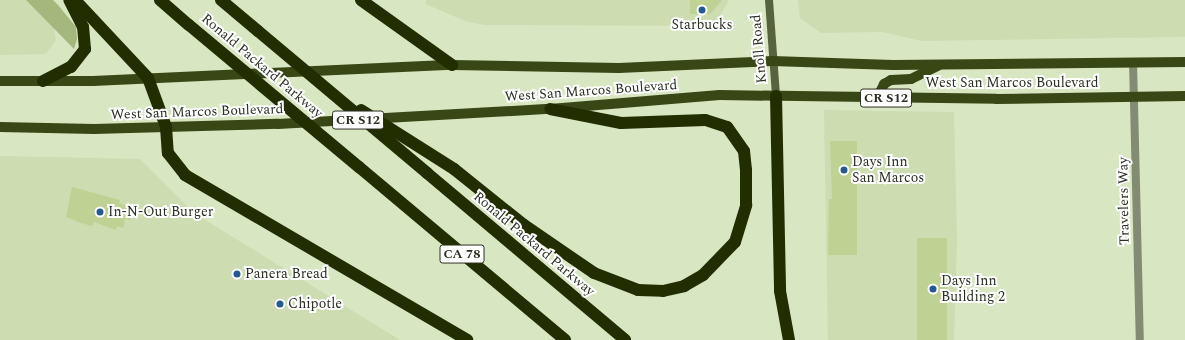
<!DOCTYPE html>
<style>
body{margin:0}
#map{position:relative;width:1185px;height:340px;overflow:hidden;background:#d9e6c2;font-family:Spectral,serif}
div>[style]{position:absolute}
.built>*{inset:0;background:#cddcb1}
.green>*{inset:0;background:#a4b77d}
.building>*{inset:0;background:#bdd293;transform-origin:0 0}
.minor>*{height:8px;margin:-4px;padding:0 4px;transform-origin:4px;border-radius:4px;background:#838c72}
.secondary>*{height:8px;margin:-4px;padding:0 4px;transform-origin:4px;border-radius:4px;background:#57633d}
.primary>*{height:10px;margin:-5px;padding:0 5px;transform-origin:5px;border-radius:5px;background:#394716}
.motorway>*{height:12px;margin:-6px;padding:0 6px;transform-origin:6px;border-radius:6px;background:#232e00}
.motorway-bridge>*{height:12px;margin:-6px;padding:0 6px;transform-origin:6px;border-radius:6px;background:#232e00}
.dots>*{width:11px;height:11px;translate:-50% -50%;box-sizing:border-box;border:2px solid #fff;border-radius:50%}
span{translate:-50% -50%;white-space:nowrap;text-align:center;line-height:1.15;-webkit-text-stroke:4px #fff;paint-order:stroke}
.shield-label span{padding:1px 3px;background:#fff;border:1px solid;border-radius:3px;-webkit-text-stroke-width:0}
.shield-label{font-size:13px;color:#2b2f21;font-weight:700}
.poi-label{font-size:14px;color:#2b2f21}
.left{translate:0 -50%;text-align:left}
.street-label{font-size:14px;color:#2b2f21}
</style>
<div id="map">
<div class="built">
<i style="clip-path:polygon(0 0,26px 0,54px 28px,56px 40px,46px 54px,0 55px)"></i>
<i style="clip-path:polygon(426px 0,729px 0,714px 26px,484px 25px,465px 21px,426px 4px)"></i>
<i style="clip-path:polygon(798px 0,1185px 0,1185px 37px,922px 41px,882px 32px,821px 33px,800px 18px)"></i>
<i style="clip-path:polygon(824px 110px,954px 112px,957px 238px,954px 340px,828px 340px)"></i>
<i style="clip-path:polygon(0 156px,140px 159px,194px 213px,400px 340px,0 340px)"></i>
</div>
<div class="green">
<i style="clip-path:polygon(26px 0,53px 0,58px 5px,76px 27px,77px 39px,74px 49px)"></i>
</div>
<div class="building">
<i style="clip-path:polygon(690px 0,722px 0,710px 14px,690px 14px)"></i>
<i style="clip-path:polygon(830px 141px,857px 141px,857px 255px,828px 255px,829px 199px,832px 199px)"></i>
<i style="clip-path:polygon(72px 187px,120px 200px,119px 203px,133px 208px,130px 220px,125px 219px,123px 228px,117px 226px,116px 230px,94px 222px,92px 226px,81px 223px,66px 217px)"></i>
<i style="left:917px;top:238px;width:30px;height:102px"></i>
</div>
<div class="minor">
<i style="left:1133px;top:62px;width:278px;rotate:88.6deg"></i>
</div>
<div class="secondary">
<i style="left:769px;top:0;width:96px;rotate:85.8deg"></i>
</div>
<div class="primary">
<i style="left:0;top:81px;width:93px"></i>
<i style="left:93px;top:81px;width:359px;rotate:-2.6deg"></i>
<i style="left:452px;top:65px;width:167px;rotate:1deg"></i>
<i style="left:619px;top:68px;width:153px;rotate:-2.6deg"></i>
<i style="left:772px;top:61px;width:121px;rotate:1.9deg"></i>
<i style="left:893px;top:65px;width:292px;rotate:-0.6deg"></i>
<i style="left:877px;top:98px;width:16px;rotate:-63deg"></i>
<i style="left:884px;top:84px;width:8px;rotate:-30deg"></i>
<i style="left:891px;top:80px;width:20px;rotate:-3deg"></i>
<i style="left:911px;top:79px;width:30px;rotate:-26deg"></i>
<i style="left:0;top:127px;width:94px;rotate:1.2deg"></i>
<i style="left:94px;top:129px;width:184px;rotate:-1.6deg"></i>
<i style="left:278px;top:124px;width:272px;rotate:-3.2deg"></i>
<i style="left:550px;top:109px;width:170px;rotate:-4.7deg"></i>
<i style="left:719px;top:95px;width:277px;rotate:0.8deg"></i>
<i style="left:996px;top:99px;width:189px;rotate:-0.9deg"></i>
</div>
<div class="motorway">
<i style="left:75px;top:0;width:107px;rotate:46.9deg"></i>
<i style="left:148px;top:78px;width:52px;rotate:69.8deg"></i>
<i style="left:166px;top:127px;width:26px;rotate:86deg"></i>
<i style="left:168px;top:153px;width:28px;rotate:52deg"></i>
<i style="left:185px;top:175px;width:327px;rotate:30.3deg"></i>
<i style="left:160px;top:0;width:38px;rotate:41deg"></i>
<i style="left:221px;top:0;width:48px;rotate:40deg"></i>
<i style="left:361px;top:0;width:112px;rotate:35.5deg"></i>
<i style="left:43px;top:81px;width:31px;rotate:-27deg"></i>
<i style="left:71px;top:67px;width:23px;rotate:-52deg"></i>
<i style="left:85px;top:49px;width:22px;rotate:-95deg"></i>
<i style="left:83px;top:27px;width:30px;rotate:-117deg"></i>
<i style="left:776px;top:96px;width:195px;rotate:88.8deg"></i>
<i style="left:780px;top:291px;width:50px;rotate:79.6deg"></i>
<i style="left:359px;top:167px;width:269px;rotate:40deg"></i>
<i style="left:454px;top:169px;width:90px;rotate:38.7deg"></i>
<i style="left:524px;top:225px;width:85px;rotate:34.4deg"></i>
<i style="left:594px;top:273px;width:47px;rotate:21.1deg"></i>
<i style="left:638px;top:290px;width:25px;rotate:2deg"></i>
<i style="left:663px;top:291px;width:22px;rotate:-13deg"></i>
<i style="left:684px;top:286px;width:22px;rotate:-30deg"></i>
<i style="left:703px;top:275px;width:46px;rotate:-45.9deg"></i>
<i style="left:735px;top:242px;width:39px;rotate:-73deg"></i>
<i style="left:746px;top:205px;width:35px;rotate:-90deg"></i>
<i style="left:746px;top:170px;width:19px;rotate:-96deg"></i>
<i style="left:744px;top:151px;width:29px;rotate:-125deg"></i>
<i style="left:727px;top:127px;width:23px;rotate:-162deg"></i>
<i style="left:705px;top:120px;width:84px;rotate:178deg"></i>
<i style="left:621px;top:123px;width:72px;rotate:-168.8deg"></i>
<i style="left:427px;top:173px;width:259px;rotate:40.1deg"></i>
</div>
<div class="motorway-bridge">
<i style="left:189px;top:25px;width:222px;rotate:39.9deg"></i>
<i style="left:258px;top:31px;width:221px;rotate:40deg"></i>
<i style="left:361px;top:110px;width:110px;rotate:32.4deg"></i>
</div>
<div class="dots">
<i style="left:702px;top:10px;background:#255992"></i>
<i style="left:844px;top:170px;background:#255992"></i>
<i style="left:100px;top:212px;background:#255992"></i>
<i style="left:237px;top:274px;background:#255992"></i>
<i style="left:933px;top:289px;background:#255992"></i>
<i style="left:280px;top:304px;background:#255992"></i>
</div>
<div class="shield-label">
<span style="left:886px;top:98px">CR S12</span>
<span style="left:358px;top:120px">CR S12</span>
<span style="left:462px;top:254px">CA 78</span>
</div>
<div class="poi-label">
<span style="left:702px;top:25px">Starbucks</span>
<span class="left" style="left:852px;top:170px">Days Inn<br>San Marcos</span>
<span class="left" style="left:108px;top:212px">In-N-Out Burger</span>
<span class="left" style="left:245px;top:274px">Panera Bread</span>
<span class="left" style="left:941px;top:289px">Days Inn<br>Building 2</span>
<span class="left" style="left:288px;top:304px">Chipotle</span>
</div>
<div class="street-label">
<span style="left:759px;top:49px;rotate:-95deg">Knoll Road</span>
<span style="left:262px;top:66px;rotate:40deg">Ronald Packard Parkway</span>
<span style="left:1012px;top:83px">West San Marcos Boulevard</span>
<span style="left:591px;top:91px;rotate:-4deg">West San Marcos Boulevard</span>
<span style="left:197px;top:112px;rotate:-2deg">West San Marcos Boulevard</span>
<span style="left:1124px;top:201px;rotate:-91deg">Travelers Way</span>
<span style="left:534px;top:244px;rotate:40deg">Ronald Packard Parkway</span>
</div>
</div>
